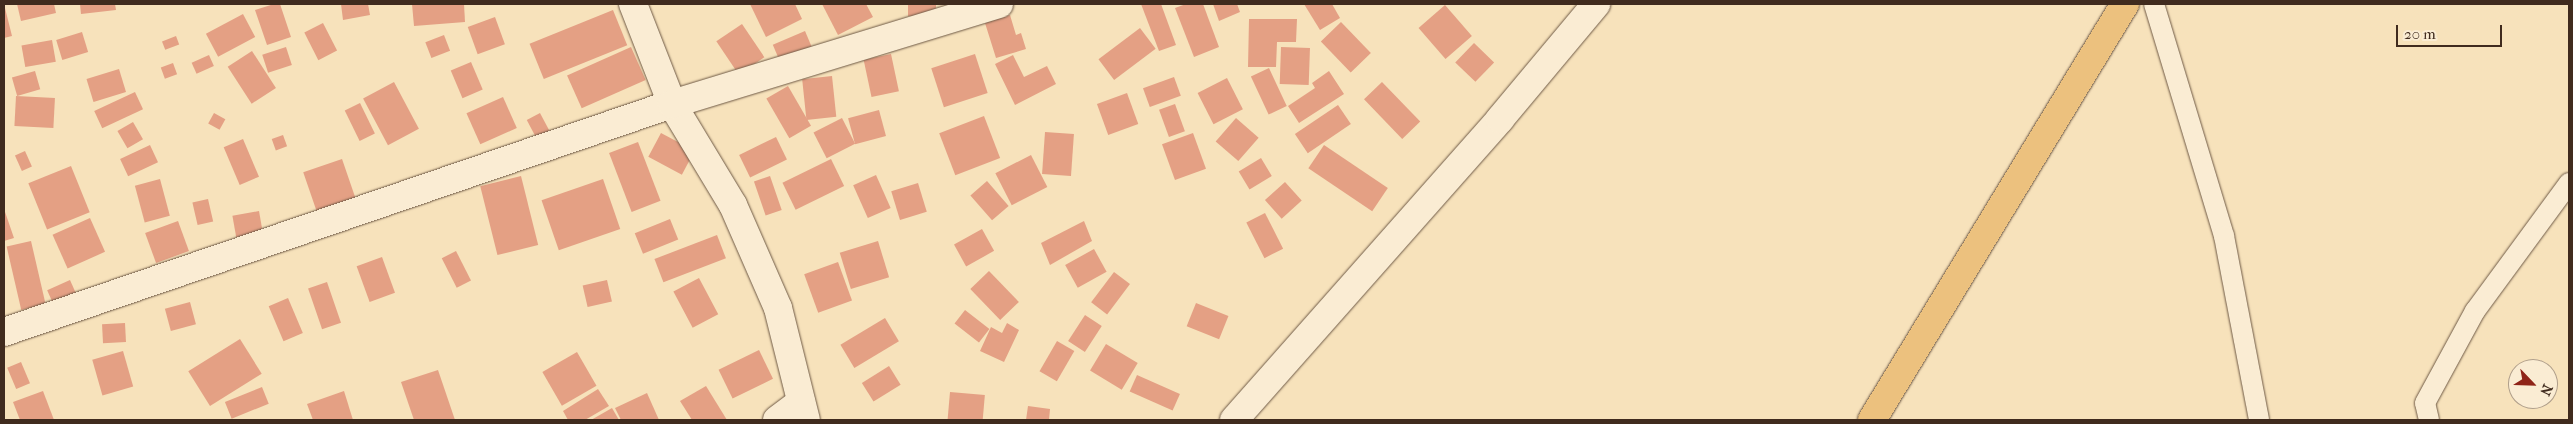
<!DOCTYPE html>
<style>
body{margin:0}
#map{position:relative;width:2573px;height:424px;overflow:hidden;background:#f7e2bb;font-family:"IM FELL French Canon",serif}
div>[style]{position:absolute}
.building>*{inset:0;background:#e4a084;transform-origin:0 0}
.roads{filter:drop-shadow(0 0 1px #6e5945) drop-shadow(0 0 1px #6e5945)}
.service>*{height:20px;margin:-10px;padding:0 10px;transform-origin:10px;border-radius:10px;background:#faecd3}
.minor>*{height:28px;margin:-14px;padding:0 14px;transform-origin:14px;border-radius:14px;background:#faecd3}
.trunk>*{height:28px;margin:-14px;padding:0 14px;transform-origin:14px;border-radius:14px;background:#ecc17e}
span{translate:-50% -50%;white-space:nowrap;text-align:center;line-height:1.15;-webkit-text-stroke:4.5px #faecd3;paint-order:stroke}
.frame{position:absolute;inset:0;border:5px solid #402b1e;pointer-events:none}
.north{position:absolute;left:2508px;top:359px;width:50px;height:50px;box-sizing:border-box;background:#faecd3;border:1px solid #b09f8b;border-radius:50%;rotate:114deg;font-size:14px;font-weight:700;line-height:20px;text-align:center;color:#402b1e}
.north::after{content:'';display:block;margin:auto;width:18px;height:22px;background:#8f2418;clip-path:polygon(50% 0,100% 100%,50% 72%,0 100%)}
.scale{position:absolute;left:2396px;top:25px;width:106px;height:22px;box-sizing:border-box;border:2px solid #402b1e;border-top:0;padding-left:6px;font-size:15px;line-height:18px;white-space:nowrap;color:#402b1e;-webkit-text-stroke:4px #faecd3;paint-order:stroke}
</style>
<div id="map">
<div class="building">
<i style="clip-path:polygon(4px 4px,12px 36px,4px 38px)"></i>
<i style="clip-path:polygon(17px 4px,54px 4px,56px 13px,21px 21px)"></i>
<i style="clip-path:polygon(80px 4px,115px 4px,116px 10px,81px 14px)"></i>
<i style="clip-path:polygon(274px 4px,280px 4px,291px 37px,267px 45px,255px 10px)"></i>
<i style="clip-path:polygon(341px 4px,368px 4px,370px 15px,343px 20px)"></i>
<i style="clip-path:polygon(412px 4px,464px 4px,465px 22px,414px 26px)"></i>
<i style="clip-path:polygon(750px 4px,795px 4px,802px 19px,766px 37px)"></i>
<i style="clip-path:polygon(822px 4px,866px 4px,873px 17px,838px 35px)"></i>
<i style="left:908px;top:4px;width:28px;height:12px"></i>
<i style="clip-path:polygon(1141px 4px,1161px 4px,1176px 45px,1159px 51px)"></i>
<i style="clip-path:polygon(1186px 4px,1203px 4px,1219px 47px,1194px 57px,1175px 8px)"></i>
<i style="clip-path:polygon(1213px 4px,1237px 4px,1240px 12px,1219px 21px)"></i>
<i style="clip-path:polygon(1304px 4px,1332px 4px,1340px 18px,1320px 30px)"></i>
<i style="left:1445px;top:5px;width:41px;height:35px;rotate:49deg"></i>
<i style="left:613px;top:10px;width:38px;height:90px;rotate:68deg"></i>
<i style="left:243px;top:14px;width:26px;height:42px;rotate:62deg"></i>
<i style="clip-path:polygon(1010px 15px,1016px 35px,1021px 33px,1026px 49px,996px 58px,985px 23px)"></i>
<i style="left:495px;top:17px;width:29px;height:29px;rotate:70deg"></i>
<i style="clip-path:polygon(1249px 19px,1297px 19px,1296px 42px,1277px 42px,1276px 67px,1248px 67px)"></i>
<i style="left:1341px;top:22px;width:43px;height:28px;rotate:46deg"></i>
<i style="left:323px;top:23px;width:31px;height:21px;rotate:63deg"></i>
<i style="left:742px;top:24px;width:40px;height:31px;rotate:56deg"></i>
<i style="left:1140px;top:28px;width:26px;height:52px;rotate:53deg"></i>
<i style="left:805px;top:31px;width:23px;height:35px;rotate:67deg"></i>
<i style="left:82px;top:32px;width:21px;height:27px;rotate:73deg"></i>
<i style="left:444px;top:35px;width:17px;height:20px;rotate:69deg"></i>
<i style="left:176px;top:36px;width:9px;height:15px;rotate:69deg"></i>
<i style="left:52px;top:40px;width:22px;height:31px;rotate:80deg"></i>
<i style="left:1474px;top:43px;width:28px;height:27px;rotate:44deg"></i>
<i style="left:286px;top:47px;width:19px;height:25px;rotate:72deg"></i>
<i style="left:631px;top:47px;width:36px;height:70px;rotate:66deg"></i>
<i style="left:1281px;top:47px;width:29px;height:37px;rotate:2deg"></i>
<i style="left:252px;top:51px;width:44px;height:29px;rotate:57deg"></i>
<i style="left:891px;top:54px;width:38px;height:28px;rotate:78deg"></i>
<i style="left:975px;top:54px;width:41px;height:46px;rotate:72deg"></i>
<i style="left:209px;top:55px;width:12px;height:19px;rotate:66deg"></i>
<i style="clip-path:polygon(1013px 55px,1024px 77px,1047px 66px,1056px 84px,1015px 105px,995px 64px)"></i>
<i style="left:471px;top:62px;width:30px;height:22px;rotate:67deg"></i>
<i style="left:173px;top:63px;width:12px;height:13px;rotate:70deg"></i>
<i style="left:1269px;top:68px;width:42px;height:20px;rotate:65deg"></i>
<i style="left:119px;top:69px;width:24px;height:34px;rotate:73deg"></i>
<i style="left:35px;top:71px;width:19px;height:24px;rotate:74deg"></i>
<i style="clip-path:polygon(1329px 71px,1344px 94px,1299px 123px,1288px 106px,1315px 88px,1312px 83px)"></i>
<i style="left:832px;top:76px;width:41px;height:30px;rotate:84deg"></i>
<i style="left:1174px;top:77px;width:20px;height:33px;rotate:70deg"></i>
<i style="left:1227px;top:78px;width:35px;height:33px;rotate:63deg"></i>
<i style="left:394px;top:82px;width:53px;height:35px;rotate:62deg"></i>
<i style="left:1382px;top:82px;width:55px;height:25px;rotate:46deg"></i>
<i style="left:788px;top:86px;width:46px;height:25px;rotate:60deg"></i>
<i style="left:135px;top:92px;width:19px;height:45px;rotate:65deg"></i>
<i style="left:1127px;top:93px;width:33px;height:32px;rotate:70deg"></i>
<i style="left:16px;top:96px;width:39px;height:30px;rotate:3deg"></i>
<i style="left:503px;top:97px;width:34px;height:40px;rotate:66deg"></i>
<i style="left:360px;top:103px;width:34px;height:17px;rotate:64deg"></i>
<i style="left:1175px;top:104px;width:29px;height:17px;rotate:70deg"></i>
<i style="left:1338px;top:105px;width:23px;height:52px;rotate:56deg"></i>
<i style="left:879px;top:110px;width:27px;height:32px;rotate:75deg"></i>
<i style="left:214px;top:113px;width:13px;height:12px;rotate:29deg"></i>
<i style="left:540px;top:113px;width:24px;height:15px;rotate:62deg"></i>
<i style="left:984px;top:116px;width:45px;height:48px;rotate:69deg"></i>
<i style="left:842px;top:118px;width:29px;height:32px;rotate:63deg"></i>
<i style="left:1236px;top:118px;width:30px;height:31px;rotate:41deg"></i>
<i style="left:133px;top:122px;width:20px;height:18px;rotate:60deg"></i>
<i style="left:1045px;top:132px;width:29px;height:42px;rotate:4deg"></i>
<i style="left:661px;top:133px;width:38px;height:27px;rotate:28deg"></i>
<i style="left:1193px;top:133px;width:38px;height:33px;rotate:70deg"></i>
<i style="left:283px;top:135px;width:12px;height:12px;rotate:70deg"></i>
<i style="left:776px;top:137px;width:25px;height:41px;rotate:64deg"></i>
<i style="left:243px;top:139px;width:41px;height:21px;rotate:67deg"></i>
<i style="left:638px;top:142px;width:63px;height:31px;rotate:69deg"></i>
<i style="left:150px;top:145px;width:19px;height:33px;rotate:65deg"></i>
<i style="left:1324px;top:145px;width:77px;height:28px;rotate:34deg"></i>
<i style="left:25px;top:151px;width:17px;height:11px;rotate:66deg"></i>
<i style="left:1031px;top:155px;width:36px;height:40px;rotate:63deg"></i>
<i style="left:1261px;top:158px;width:21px;height:26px;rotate:59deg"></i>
<i style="left:342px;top:159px;width:42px;height:41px;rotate:71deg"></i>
<i style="left:831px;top:159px;width:30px;height:54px;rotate:64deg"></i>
<i style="left:71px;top:166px;width:50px;height:46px;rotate:68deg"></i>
<i style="left:876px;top:175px;width:36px;height:25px;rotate:66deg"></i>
<i style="left:521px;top:176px;width:71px;height:42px;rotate:76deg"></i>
<i style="left:770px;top:176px;width:36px;height:17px;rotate:71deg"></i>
<i style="left:160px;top:179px;width:38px;height:26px;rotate:75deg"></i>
<i style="left:603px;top:179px;width:53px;height:65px;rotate:71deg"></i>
<i style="left:987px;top:181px;width:33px;height:22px;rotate:49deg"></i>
<i style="left:1285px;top:182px;width:25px;height:27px;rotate:48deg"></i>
<i style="left:918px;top:183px;width:30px;height:28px;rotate:73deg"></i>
<i style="left:208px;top:199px;width:23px;height:16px;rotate:77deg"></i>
<i style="clip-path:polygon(4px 209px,14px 238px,4px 241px)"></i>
<i style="left:259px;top:211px;width:22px;height:27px;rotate:80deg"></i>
<i style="left:1265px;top:213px;width:40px;height:21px;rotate:63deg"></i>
<i style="left:90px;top:218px;width:37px;height:41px;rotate:66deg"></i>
<i style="left:670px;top:219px;width:22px;height:38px;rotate:68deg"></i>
<i style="left:178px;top:221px;width:32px;height:35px;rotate:70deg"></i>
<i style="clip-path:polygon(1084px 221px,1092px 241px,1050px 265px,1041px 243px)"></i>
<i style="left:982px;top:229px;width:25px;height:32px;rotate:61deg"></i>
<i style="left:717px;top:235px;width:25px;height:67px;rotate:69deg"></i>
<i style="left:31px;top:241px;width:65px;height:25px;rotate:77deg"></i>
<i style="left:878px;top:241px;width:38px;height:40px;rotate:73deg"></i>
<i style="left:1094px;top:249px;width:26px;height:33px;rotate:61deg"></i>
<i style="left:456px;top:251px;width:33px;height:16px;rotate:63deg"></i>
<i style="left:382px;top:257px;width:38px;height:27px;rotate:70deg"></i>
<i style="left:838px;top:262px;width:41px;height:36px;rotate:70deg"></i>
<i style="left:989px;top:271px;width:43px;height:26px;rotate:46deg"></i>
<i style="left:1114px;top:272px;width:20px;height:38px;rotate:37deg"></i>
<i style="left:699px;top:278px;width:41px;height:29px;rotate:62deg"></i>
<i style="left:70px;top:280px;width:20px;height:25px;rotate:66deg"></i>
<i style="left:607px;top:280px;width:22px;height:25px;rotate:77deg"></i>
<i style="left:327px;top:282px;width:43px;height:20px;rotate:71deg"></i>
<i style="left:288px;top:298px;width:38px;height:21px;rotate:67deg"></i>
<i style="left:190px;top:302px;width:23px;height:26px;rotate:75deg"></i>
<i style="left:1196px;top:303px;width:35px;height:25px;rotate:22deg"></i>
<i style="left:965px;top:310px;width:31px;height:17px;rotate:38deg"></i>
<i style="left:1085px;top:315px;width:20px;height:31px;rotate:33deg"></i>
<i style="left:885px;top:318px;width:27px;height:52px;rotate:59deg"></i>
<i style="left:125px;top:323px;width:19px;height:23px;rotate:87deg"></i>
<i style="clip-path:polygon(1007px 323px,1019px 330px,1004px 362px,980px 351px,991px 327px,1002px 333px)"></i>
<i style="left:240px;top:339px;width:41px;height:61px;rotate:58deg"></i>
<i style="left:1057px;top:341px;width:20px;height:35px;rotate:30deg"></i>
<i style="left:1106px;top:344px;width:37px;height:31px;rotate:31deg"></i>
<i style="left:759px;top:350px;width:32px;height:45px;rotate:64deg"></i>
<i style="left:123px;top:351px;width:37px;height:32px;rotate:74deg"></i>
<i style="left:577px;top:352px;width:39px;height:40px;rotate:60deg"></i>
<i style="left:21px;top:362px;width:23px;height:15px;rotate:67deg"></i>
<i style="left:889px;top:366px;width:22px;height:32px;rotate:58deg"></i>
<i style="clip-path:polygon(438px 370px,455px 420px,414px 420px,401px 382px)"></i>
<i style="left:1137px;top:375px;width:47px;height:18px;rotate:24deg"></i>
<i style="clip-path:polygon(706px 386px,727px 420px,692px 420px,680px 401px)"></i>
<i style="left:262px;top:387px;width:18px;height:40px;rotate:68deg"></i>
<i style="clip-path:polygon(598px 389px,609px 406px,585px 420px,568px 420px,563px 411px)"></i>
<i style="clip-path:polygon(43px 391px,54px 420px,20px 420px,13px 402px)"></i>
<i style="clip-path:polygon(344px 391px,353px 420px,313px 420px,307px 404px)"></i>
<i style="left:950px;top:392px;width:35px;height:28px;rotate:5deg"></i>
<i style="clip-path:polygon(647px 393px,659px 420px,621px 420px,615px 408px)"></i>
<i style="clip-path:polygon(1028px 406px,1050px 409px,1049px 420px,1026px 420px)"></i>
<i style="clip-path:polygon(612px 408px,619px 420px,591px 420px)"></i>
</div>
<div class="roads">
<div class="service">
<i style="left:2154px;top:4px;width:242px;rotate:73.2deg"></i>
<i style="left:2224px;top:236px;width:187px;rotate:79.2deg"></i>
<i style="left:2429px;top:420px;width:17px;rotate:-103deg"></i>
<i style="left:2425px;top:403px;width:105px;rotate:-61.5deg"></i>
<i style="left:2475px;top:311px;width:159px;rotate:-53.7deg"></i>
</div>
<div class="minor">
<i style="left:633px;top:4px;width:107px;rotate:68.7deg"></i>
<i style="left:672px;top:104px;width:118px;rotate:58.9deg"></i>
<i style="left:733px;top:205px;width:112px;rotate:66.4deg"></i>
<i style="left:778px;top:308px;width:115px;rotate:76deg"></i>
<i style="left:4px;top:332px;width:706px;rotate:-18.85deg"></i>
<i style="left:672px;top:104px;width:342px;rotate:-17deg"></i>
<i style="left:777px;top:420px;width:30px;rotate:-37deg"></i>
<i style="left:1234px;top:420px;width:402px;rotate:-48.5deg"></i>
<i style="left:1500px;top:119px;width:150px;rotate:-50.1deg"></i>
</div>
<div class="trunk">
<i style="left:1872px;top:420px;width:487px;rotate:-58.7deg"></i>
</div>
</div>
<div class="frame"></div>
<div class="north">N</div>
<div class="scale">20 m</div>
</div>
